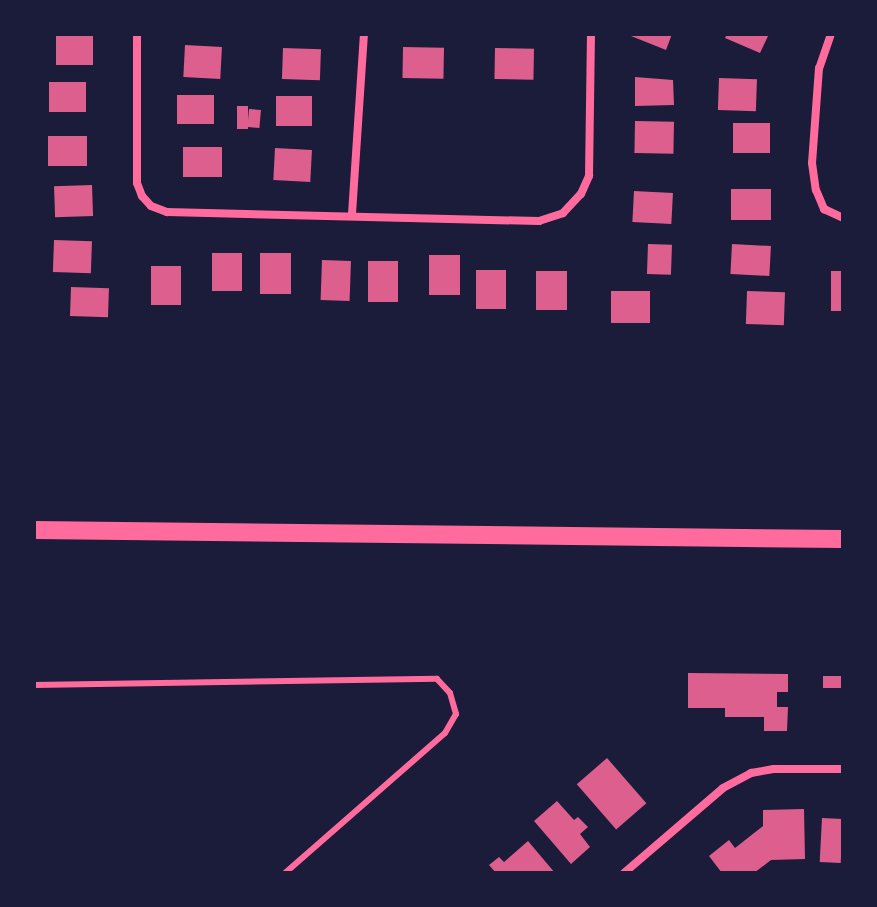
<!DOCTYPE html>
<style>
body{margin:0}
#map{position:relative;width:877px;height:907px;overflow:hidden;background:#1b1b3a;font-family:"Varela Round",sans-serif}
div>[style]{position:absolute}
.building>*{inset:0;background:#dd5f8e;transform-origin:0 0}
.service>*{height:6px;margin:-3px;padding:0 3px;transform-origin:3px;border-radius:3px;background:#ff6b9d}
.minor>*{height:8px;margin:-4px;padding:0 4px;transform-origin:4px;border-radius:4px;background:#ff6b9d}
.primary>*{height:18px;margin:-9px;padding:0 9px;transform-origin:9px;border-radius:9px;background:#ff6b9d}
span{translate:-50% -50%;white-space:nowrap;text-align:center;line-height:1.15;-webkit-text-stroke:7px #1b1b3a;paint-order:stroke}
.frame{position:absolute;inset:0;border:36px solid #1b1b3a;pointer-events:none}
</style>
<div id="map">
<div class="building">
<i style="left:56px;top:34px;width:37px;height:31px"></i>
<i style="clip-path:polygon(626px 34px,672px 34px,666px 50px)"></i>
<i style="clip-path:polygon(727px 34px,769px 34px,760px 53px,725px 38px)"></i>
<i style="left:185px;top:45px;width:37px;height:32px;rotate:3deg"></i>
<i style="left:403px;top:47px;width:41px;height:31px;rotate:1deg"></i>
<i style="left:283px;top:48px;width:38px;height:31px;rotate:2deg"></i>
<i style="left:495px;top:48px;width:39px;height:31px;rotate:1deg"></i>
<i style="clip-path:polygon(635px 77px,673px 80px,674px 105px,635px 106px)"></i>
<i style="left:719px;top:78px;width:38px;height:32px;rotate:2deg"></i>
<i style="left:49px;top:82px;width:37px;height:30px"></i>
<i style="left:177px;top:95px;width:37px;height:29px"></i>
<i style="left:276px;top:96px;width:36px;height:30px"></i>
<i style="left:237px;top:106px;width:11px;height:23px"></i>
<i style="left:249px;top:109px;width:12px;height:18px;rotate:5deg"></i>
<i style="left:635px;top:121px;width:39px;height:32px;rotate:1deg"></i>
<i style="left:733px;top:123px;width:37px;height:30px"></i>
<i style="left:48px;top:136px;width:39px;height:30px"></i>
<i style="left:222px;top:147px;width:30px;height:39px;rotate:90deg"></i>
<i style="left:275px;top:148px;width:37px;height:32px;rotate:3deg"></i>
<i style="left:92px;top:185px;width:31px;height:38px;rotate:88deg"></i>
<i style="left:731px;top:189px;width:40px;height:31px"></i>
<i style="left:634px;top:191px;width:39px;height:31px;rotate:3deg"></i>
<i style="left:54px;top:240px;width:38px;height:32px;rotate:2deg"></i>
<i style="left:648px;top:244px;width:24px;height:30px;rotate:2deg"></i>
<i style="left:732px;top:244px;width:39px;height:30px;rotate:3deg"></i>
<i style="left:212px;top:253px;width:30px;height:38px"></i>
<i style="left:260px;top:253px;width:31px;height:41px"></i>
<i style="left:429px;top:255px;width:31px;height:40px"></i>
<i style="left:322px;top:260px;width:29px;height:40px;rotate:2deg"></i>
<i style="left:368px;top:261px;width:30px;height:41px"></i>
<i style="left:151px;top:266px;width:30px;height:39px"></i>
<i style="left:476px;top:270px;width:30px;height:39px"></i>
<i style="left:536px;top:271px;width:31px;height:39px"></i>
<i style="left:831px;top:271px;width:12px;height:40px"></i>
<i style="left:71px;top:287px;width:38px;height:29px;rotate:2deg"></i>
<i style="left:611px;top:291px;width:39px;height:32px"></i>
<i style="left:747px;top:291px;width:38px;height:33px;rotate:2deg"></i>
<i style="clip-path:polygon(688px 673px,788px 674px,788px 692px,777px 692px,777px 707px,788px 707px,787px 731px,764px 731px,764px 717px,725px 717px,725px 708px,688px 708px)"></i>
<i style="left:823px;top:676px;width:20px;height:12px"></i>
<i style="left:607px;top:758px;width:60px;height:40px;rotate:49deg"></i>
<i style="clip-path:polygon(557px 801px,574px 820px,578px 817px,588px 827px,580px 834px,590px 847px,571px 864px,534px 821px)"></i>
<i style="clip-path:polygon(804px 809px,805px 859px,771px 860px,754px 873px,722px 873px,709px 856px,729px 840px,735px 848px,763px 826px,763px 810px)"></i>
<i style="left:822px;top:818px;width:21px;height:44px;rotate:3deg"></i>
<i style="clip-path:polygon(528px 841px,555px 873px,496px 873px,489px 865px,499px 857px,504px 862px)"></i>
</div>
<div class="service">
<i style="left:34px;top:685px;width:403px;rotate:-0.9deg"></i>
<i style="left:437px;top:679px;width:19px;rotate:47deg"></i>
<i style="left:450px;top:693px;width:22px;rotate:74deg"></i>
<i style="left:456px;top:714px;width:22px;rotate:120deg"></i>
<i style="left:445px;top:733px;width:213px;rotate:138.8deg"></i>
</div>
<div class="minor">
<i style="left:137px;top:34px;width:149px;rotate:90deg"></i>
<i style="left:137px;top:183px;width:14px;rotate:69deg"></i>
<i style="left:142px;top:196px;width:13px;rotate:48deg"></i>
<i style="left:151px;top:206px;width:17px;rotate:21deg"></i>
<i style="left:167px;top:212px;width:372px;rotate:1.4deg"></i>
<i style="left:539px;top:221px;width:25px;rotate:-18deg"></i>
<i style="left:563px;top:213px;width:26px;rotate:-47deg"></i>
<i style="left:581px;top:194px;width:20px;rotate:-66deg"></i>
<i style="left:589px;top:176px;width:142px;rotate:-89.2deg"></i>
<i style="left:831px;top:34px;width:36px;rotate:109deg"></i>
<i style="left:819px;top:68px;width:95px;rotate:94.2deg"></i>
<i style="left:812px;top:163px;width:27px;rotate:82deg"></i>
<i style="left:816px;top:190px;width:21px;rotate:67deg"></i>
<i style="left:824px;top:209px;width:21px;rotate:25deg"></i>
<i style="left:352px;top:214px;width:180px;rotate:-86.2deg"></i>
<i style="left:624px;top:873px;width:130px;rotate:-40.6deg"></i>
<i style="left:723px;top:788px;width:32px;rotate:-28deg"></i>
<i style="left:751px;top:773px;width:23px;rotate:-10deg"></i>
<i style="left:774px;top:769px;width:69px"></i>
</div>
<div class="primary">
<i style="left:34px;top:530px;width:809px;rotate:0.64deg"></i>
</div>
<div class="frame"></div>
</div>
